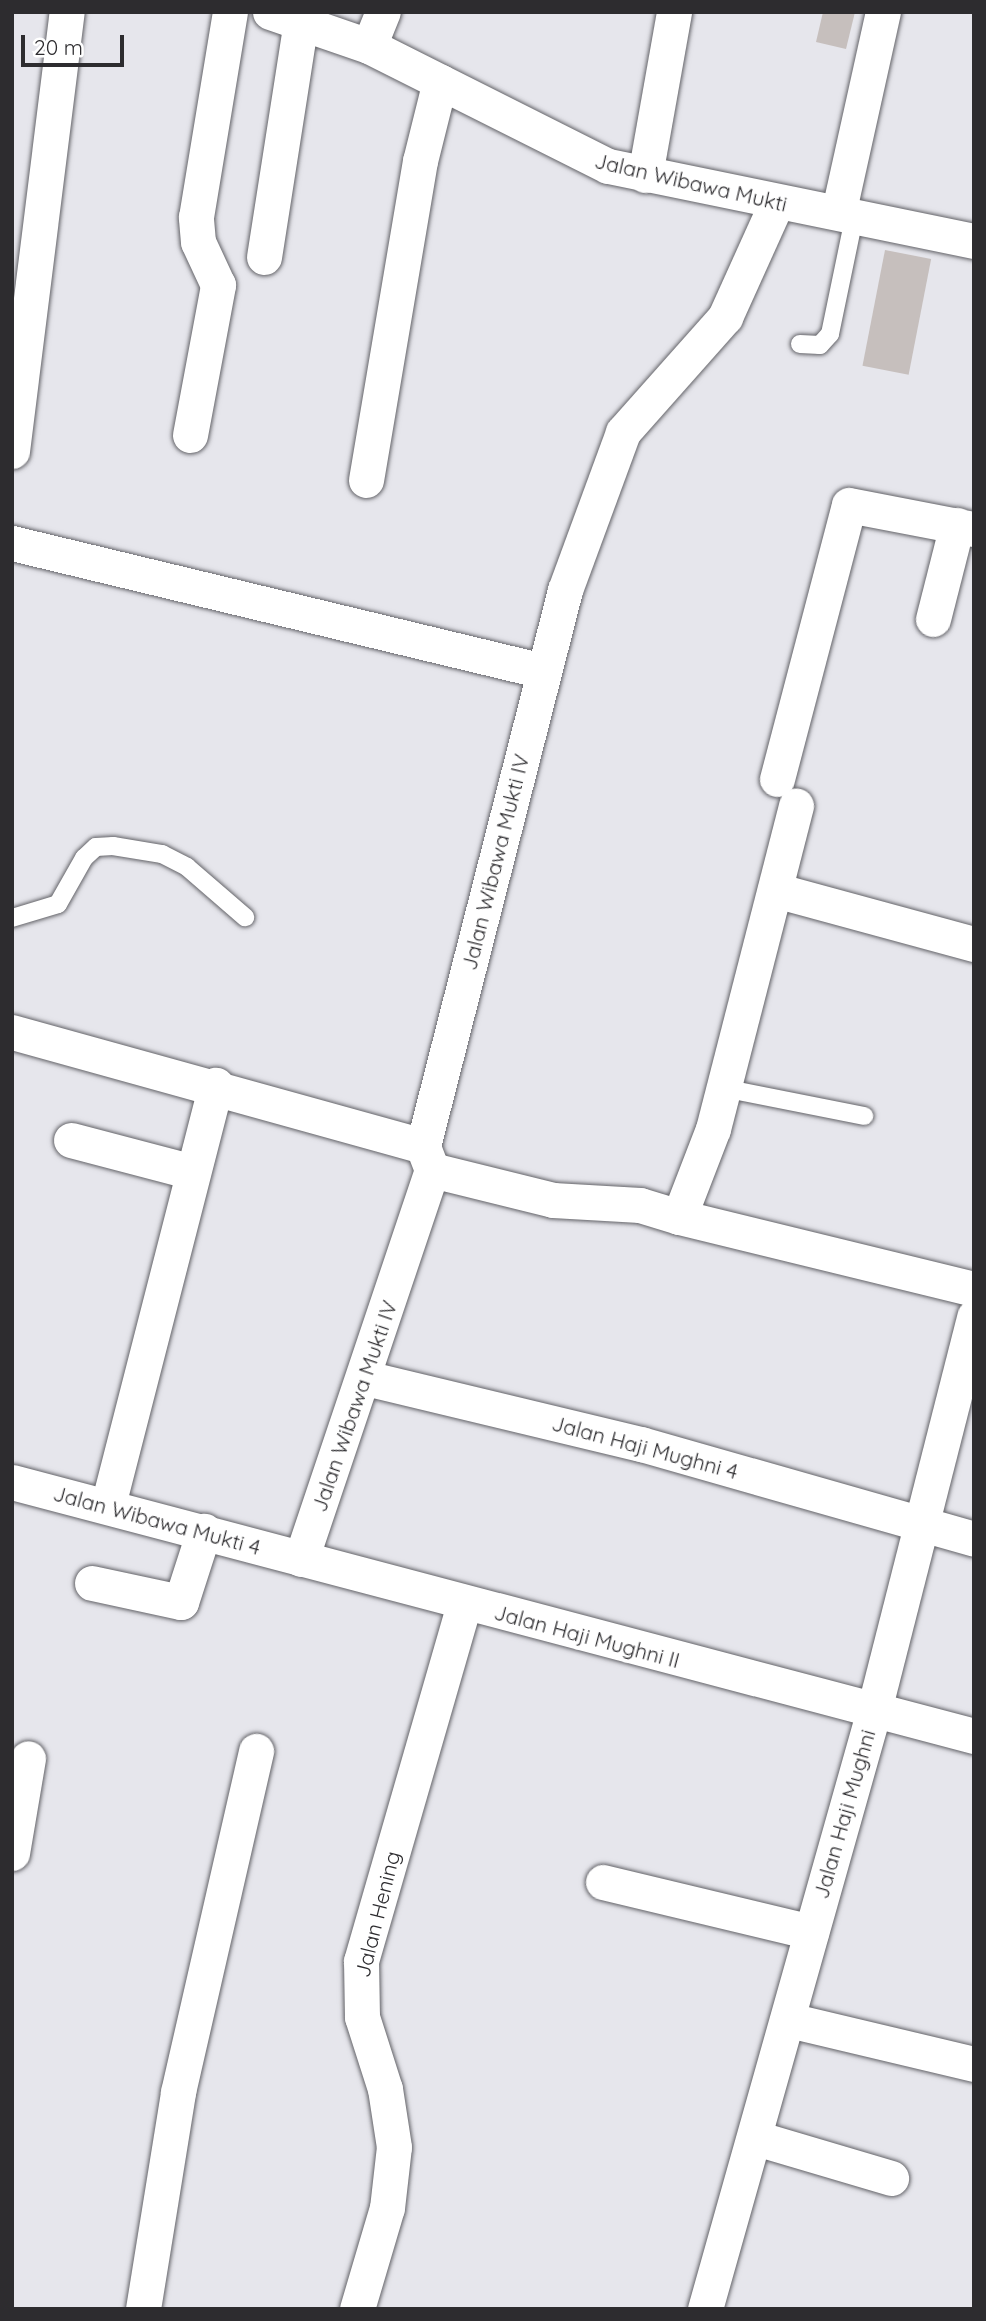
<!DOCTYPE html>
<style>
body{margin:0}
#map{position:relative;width:986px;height:2321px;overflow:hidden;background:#e6e6ec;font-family:Quicksand,sans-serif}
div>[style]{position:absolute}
.building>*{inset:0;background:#c6bfbd;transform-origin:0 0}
.roads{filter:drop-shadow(0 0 2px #636368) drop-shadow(0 0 2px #636368)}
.lane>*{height:18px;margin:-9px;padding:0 9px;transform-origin:9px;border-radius:9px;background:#fff}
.street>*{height:35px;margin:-17.5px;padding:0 17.5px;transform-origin:17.5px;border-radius:17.5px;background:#fff}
span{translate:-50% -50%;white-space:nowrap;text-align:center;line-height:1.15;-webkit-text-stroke:7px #fff;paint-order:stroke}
.street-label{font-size:21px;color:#2d2c2f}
.frame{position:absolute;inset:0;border:14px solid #2d2c2f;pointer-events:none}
.scale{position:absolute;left:21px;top:35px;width:103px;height:32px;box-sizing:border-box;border:4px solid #2d2c2f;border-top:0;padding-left:9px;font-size:21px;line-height:24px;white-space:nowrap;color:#2d2c2f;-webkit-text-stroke:5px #fff;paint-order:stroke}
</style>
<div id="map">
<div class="building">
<i style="clip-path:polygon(823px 12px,855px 12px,846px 49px,816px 42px)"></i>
<i style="left:885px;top:250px;width:47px;height:118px;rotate:11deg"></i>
</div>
<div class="roads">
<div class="lane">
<i style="left:800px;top:344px;width:20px;rotate:3deg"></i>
<i style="left:820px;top:345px;width:15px;rotate:-48deg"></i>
<i style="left:830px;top:334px;width:124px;rotate:-78.3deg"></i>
<i style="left:12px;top:918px;width:48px;rotate:-16.9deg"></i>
<i style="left:58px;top:904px;width:53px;rotate:-60.5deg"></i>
<i style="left:84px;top:858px;width:16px;rotate:-43deg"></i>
<i style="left:96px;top:847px;width:17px;rotate:-3deg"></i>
<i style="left:113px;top:846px;width:50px;rotate:9.3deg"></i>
<i style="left:162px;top:854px;width:28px;rotate:27deg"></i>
<i style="left:187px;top:867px;width:77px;rotate:40.8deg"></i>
<i style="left:723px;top:1088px;width:144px;rotate:11.2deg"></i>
</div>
<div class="street">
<i style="left:270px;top:12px;width:105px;rotate:19deg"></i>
<i style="left:369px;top:46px;width:267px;rotate:26.7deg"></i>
<i style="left:608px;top:166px;width:374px;rotate:11.6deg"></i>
<i style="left:369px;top:46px;width:37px;rotate:-68deg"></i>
<i style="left:645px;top:175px;width:166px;rotate:-79.9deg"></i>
<i style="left:839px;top:210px;width:203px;rotate:-77.5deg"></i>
<i style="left:264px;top:257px;width:239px;rotate:-81.1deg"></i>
<i style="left:190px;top:435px;width:153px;rotate:-79.4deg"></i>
<i style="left:218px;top:285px;width:47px;rotate:-114.9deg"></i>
<i style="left:198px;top:242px;width:25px;rotate:-95deg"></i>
<i style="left:196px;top:217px;width:208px;rotate:-80.6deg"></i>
<i style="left:12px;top:451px;width:442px;rotate:-82.9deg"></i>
<i style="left:366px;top:480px;width:324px;rotate:-80.4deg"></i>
<i style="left:420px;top:161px;width:82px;rotate:-76deg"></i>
<i style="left:12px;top:543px;width:546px;rotate:13.55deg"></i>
<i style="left:933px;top:619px;width:97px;rotate:-75.7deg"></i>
<i style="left:777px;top:779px;width:283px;rotate:-75.3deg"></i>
<i style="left:849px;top:505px;width:127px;rotate:10.9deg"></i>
<i style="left:775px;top:890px;width:206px;rotate:15.2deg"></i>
<i style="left:12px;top:1032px;width:427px;rotate:15.5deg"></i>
<i style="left:71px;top:1140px;width:126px;rotate:14.7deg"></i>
<i style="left:432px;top:1170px;width:125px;rotate:13.9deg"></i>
<i style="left:553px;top:1200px;width:87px;rotate:3.3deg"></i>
<i style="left:640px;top:1205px;width:41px;rotate:17.1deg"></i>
<i style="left:679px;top:1217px;width:94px;rotate:-68.9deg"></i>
<i style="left:713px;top:1129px;width:334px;rotate:-75.6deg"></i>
<i style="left:679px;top:1217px;width:304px;rotate:13.7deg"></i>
<i style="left:366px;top:1378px;width:283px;rotate:13.5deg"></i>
<i style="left:641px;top:1444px;width:346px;rotate:15.9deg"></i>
<i style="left:12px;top:1482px;width:995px;rotate:14.79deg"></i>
<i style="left:108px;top:1505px;width:434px;rotate:-75.6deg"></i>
<i style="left:301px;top:1559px;width:410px;rotate:-71.4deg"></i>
<i style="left:432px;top:1170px;width:26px;rotate:-111deg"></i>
<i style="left:423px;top:1146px;width:574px;rotate:-75.67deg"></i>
<i style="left:565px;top:590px;width:168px;rotate:-69.8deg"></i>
<i style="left:623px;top:432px;width:154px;rotate:-48.4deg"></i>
<i style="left:725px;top:317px;width:124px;rotate:-65.7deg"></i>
<i style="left:92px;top:1583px;width:91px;rotate:12.1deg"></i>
<i style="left:181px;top:1602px;width:75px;rotate:-72.1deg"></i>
<i style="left:12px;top:1853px;width:96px;rotate:-80.4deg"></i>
<i style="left:603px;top:1882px;width:214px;rotate:13.5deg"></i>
<i style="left:789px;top:2020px;width:190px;rotate:13.4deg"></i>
<i style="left:756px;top:2138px;width:141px;rotate:16.5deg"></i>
<i style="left:143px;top:2309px;width:220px;rotate:-80.8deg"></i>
<i style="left:178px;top:2092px;width:350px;rotate:-77.1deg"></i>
<i style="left:357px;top:2309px;width:105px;rotate:-73.5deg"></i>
<i style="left:387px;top:2208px;width:61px;rotate:-83.5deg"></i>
<i style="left:394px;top:2147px;width:59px;rotate:-98.8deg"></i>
<i style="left:385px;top:2089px;width:76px;rotate:-107.7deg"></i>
<i style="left:362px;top:2017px;width:56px;rotate:-91deg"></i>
<i style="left:361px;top:1961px;width:373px;rotate:-73.9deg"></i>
<i style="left:705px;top:2309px;width:622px;rotate:-74.24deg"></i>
<i style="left:874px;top:1710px;width:406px;rotate:-75.7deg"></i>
</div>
</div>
<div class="street-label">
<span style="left:691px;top:182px;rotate:13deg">Jalan Wibawa Mukti</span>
<span style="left:495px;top:862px;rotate:-76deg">Jalan Wibawa Mukti IV</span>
<span style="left:354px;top:1406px;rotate:-71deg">Jalan Wibawa Mukti IV</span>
<span style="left:645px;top:1447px;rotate:15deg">Jalan Haji Mughni 4</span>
<span style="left:157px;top:1520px;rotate:15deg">Jalan Wibawa Mukti 4</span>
<span style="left:587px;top:1636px;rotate:15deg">Jalan Haji Mughni II</span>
<span style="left:844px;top:1814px;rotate:-74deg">Jalan Haji Mughni</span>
<span style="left:377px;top:1914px;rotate:-76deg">Jalan Hening</span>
</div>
<div class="frame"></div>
<div class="scale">20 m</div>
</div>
